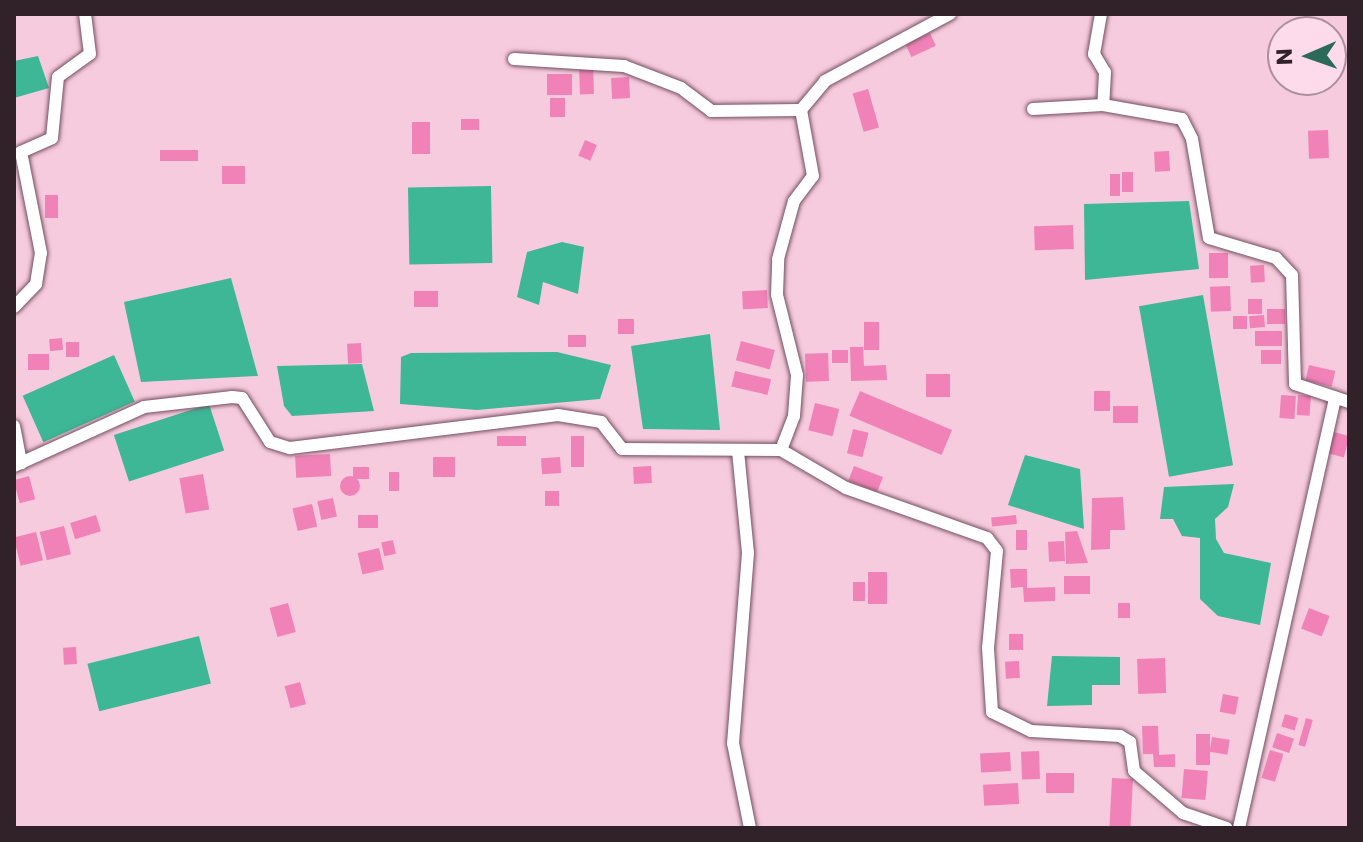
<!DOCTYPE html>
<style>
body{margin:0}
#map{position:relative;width:1363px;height:842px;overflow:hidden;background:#f7cbde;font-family:Poppins,sans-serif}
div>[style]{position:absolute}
.water>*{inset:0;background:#3db795;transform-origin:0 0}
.building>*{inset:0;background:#f182b8;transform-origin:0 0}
.round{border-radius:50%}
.roads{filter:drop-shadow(0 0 2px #734e5e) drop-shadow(0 0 2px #734e5e)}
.minor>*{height:12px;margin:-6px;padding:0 6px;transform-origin:6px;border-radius:6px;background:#fff}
span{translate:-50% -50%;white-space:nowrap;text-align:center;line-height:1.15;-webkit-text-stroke:6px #fedbea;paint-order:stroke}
.frame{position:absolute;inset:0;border:16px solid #312128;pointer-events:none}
.north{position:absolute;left:1267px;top:16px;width:80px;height:80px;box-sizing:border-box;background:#fedbea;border:2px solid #ac919c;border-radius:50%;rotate:268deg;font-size:22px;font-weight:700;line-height:32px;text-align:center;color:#312128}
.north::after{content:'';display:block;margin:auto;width:28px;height:36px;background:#2b6a58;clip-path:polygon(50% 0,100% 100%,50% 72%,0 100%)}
</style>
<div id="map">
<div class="water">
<i style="clip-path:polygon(38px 56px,49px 88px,14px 98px,14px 61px)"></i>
<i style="left:491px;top:186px;width:77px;height:83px;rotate:89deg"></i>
<i style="clip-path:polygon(1189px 201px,1199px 269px,1085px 280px,1084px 204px)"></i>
<i style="clip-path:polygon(562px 242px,584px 247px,578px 294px,543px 282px,539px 305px,517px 297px,527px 252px)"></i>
<i style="clip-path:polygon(231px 278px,258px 376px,141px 382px,124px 302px)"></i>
<i style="left:1203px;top:295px;width:173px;height:65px;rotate:80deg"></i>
<i style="clip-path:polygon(710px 334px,720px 430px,643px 429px,631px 346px)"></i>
<i style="clip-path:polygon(557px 352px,611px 365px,600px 399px,477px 410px,400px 404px,401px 357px,411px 353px)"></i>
<i style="left:114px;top:355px;width:51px;height:100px;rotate:66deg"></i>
<i style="clip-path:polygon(362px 364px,374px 411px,292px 416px,284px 406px,277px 366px)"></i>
<i style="left:209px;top:404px;width:49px;height:100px;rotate:72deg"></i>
<i style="clip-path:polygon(1025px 455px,1080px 469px,1084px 529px,1008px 505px)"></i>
<i style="clip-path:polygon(1234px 484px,1228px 507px,1215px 519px,1216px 539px,1224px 553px,1271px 563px,1260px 625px,1218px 616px,1200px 599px,1200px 538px,1182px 536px,1173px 519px,1160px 519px,1164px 487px)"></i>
<i style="left:199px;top:636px;width:49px;height:115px;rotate:76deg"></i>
<i style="clip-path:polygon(1052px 656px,1120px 657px,1120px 685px,1092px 685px,1092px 705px,1047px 706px)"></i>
</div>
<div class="building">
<i style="left:930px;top:33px;width:14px;height:27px;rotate:65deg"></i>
<i style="left:593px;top:65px;width:29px;height:14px;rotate:88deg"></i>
<i style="left:547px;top:74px;width:25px;height:21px"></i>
<i style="left:629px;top:77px;width:21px;height:18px;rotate:87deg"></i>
<i style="left:868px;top:89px;width:40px;height:16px;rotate:74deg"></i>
<i style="left:565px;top:98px;width:19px;height:15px;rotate:90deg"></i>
<i style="left:461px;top:119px;width:18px;height:11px"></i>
<i style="left:412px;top:122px;width:18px;height:32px"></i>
<i style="left:1328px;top:130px;width:28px;height:20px;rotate:88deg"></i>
<i style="left:585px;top:140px;width:13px;height:17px;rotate:23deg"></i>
<i style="left:198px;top:150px;width:11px;height:38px;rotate:90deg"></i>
<i style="left:1169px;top:151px;width:20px;height:15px;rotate:87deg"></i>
<i style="left:222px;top:166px;width:23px;height:18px"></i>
<i style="left:1122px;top:172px;width:11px;height:20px"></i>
<i style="left:1110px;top:174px;width:10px;height:22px"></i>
<i style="left:45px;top:195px;width:13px;height:23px"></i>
<i style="left:1073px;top:225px;width:24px;height:39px;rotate:88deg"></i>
<i style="left:1228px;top:253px;width:25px;height:19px;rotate:90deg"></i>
<i style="left:1264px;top:265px;width:17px;height:14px;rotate:87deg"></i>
<i style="left:1230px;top:286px;width:25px;height:20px;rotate:88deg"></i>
<i style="left:767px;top:290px;width:18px;height:25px;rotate:87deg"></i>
<i style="left:438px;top:291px;width:16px;height:24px;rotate:90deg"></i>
<i style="left:1248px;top:299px;width:14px;height:15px"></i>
<i style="left:1285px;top:309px;width:15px;height:18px;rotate:90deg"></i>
<i style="left:1264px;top:315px;width:12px;height:15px;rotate:85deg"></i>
<i style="left:1233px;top:316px;width:14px;height:13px"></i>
<i style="left:618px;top:319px;width:16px;height:15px"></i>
<i style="left:864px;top:322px;width:15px;height:28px"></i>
<i style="left:1282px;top:331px;width:15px;height:27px;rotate:90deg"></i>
<i style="left:586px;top:335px;width:12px;height:18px;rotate:90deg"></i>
<i style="left:62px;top:338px;width:12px;height:13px;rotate:85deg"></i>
<i style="left:741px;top:341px;width:35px;height:20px;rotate:15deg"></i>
<i style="left:66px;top:342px;width:13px;height:15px"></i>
<i style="left:361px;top:343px;width:20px;height:14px;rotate:87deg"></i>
<i style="clip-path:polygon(850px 347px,863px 347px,864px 366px,886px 365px,887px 380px,851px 381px)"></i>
<i style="left:832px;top:350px;width:16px;height:13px"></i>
<i style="left:1261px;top:350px;width:20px;height:14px"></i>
<i style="left:828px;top:353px;width:28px;height:23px;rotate:88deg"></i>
<i style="left:49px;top:354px;width:16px;height:21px;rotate:90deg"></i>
<i style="left:1309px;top:365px;width:27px;height:16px;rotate:13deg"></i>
<i style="left:735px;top:371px;width:37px;height:16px;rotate:13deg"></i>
<i style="left:926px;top:374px;width:24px;height:23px"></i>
<i style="left:860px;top:391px;width:100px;height:27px;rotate:23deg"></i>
<i style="left:1094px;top:391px;width:16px;height:20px"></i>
<i style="left:1281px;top:395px;width:15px;height:23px;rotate:4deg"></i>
<i style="left:1298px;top:395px;width:13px;height:20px;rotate:4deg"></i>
<i style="left:815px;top:403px;width:25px;height:28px;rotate:14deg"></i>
<i style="left:1113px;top:406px;width:25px;height:17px"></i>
<i style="left:853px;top:429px;width:16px;height:25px;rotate:14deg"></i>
<i style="left:1334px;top:432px;width:16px;height:22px;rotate:15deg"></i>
<i style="left:526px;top:436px;width:10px;height:29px;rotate:90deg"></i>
<i style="left:571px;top:436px;width:13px;height:31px"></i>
<i style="left:330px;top:454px;width:22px;height:35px;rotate:87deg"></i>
<i style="left:455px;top:457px;width:20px;height:22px;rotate:90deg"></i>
<i style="left:560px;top:457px;width:16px;height:19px;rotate:86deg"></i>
<i style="left:651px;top:466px;width:17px;height:18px;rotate:87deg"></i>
<i style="left:854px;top:466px;width:31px;height:16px;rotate:21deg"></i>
<i style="left:369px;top:467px;width:12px;height:16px;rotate:90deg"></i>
<i style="left:389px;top:472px;width:10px;height:19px"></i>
<i style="left:203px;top:474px;width:36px;height:24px;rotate:80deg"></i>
<i style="left:29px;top:476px;width:24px;height:16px;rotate:75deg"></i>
<i class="round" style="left:340px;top:476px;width:20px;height:20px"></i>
<i style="left:545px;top:491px;width:14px;height:15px"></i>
<i style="clip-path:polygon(1123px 497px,1125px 530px,1110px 530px,1110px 549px,1091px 550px,1092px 498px)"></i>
<i style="left:333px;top:498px;width:19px;height:16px;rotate:78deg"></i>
<i style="left:312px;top:504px;width:23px;height:20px;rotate:77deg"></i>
<i style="left:96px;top:515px;width:17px;height:27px;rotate:73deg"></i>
<i style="left:378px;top:515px;width:13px;height:20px;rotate:90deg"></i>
<i style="left:1016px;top:515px;width:9px;height:25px;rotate:84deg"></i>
<i style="left:64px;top:526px;width:29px;height:25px;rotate:76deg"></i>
<i style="left:1016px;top:530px;width:11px;height:20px"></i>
<i style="clip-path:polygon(1077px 531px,1088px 563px,1066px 564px,1065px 532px)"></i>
<i style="left:36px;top:532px;width:29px;height:23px;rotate:76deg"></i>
<i style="left:393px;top:540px;width:14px;height:12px;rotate:78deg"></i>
<i style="left:1064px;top:541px;width:20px;height:16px;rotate:87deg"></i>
<i style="left:379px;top:548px;width:22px;height:22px;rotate:77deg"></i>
<i style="clip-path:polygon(1010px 569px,1027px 569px,1027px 588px,1055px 587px,1055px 601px,1024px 602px,1023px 587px,1011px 588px)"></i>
<i style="left:868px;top:572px;width:19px;height:32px"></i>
<i style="left:1064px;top:576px;width:26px;height:18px"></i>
<i style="left:853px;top:582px;width:12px;height:19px"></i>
<i style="left:288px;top:603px;width:30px;height:19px;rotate:75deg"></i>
<i style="left:1130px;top:603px;width:15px;height:12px;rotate:90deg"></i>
<i style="left:1309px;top:608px;width:22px;height:22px;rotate:21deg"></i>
<i style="left:1023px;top:634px;width:16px;height:14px;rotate:90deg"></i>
<i style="left:76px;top:647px;width:17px;height:13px;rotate:87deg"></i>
<i style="left:1165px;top:658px;width:35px;height:28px;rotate:88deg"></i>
<i style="left:1019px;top:661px;width:17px;height:14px;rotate:87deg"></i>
<i style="left:300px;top:682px;width:23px;height:16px;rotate:75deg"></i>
<i style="left:1223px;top:694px;width:16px;height:18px;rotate:11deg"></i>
<i style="left:1285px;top:714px;width:14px;height:13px;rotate:17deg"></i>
<i style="left:1306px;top:718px;width:7px;height:28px;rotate:16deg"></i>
<i style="clip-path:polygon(1142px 726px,1158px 726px,1159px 755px,1175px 754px,1175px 767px,1154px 767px,1153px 754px,1143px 754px)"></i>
<i style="left:1277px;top:733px;width:18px;height:15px;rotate:19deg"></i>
<i style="left:1196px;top:734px;width:14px;height:31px"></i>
<i style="left:1212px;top:737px;width:18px;height:15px;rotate:9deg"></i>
<i style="left:1270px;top:750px;width:14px;height:29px;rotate:17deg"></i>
<i style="left:1039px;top:751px;width:28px;height:18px;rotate:88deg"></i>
<i style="left:1010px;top:752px;width:19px;height:30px;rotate:87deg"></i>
<i style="left:1184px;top:769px;width:24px;height:29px;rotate:5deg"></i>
<i style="left:1074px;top:773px;width:20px;height:28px;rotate:90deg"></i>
<i style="left:1112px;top:778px;width:21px;height:50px;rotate:3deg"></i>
<i style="left:1018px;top:783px;width:21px;height:35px;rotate:87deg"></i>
</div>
<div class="roads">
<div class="minor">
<i style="left:1101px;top:14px;width:41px;rotate:99.9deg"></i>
<i style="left:1094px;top:54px;width:21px;rotate:59deg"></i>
<i style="left:1105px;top:72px;width:33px;rotate:93deg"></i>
<i style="left:1103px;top:105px;width:80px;rotate:10deg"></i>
<i style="left:1182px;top:119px;width:22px;rotate:63deg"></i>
<i style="left:1192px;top:139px;width:100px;rotate:80.3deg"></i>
<i style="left:1209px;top:238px;width:70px;rotate:16.6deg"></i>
<i style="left:1276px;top:258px;width:23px;rotate:47deg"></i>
<i style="left:1292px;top:275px;width:109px;rotate:88.4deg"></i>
<i style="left:1295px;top:384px;width:57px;rotate:18.4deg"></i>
<i style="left:514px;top:59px;width:110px;rotate:3.6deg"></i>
<i style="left:624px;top:66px;width:61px;rotate:21.1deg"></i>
<i style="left:681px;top:88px;width:38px;rotate:37deg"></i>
<i style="left:711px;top:111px;width:90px;rotate:-0.6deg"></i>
<i style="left:1033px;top:109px;width:70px;rotate:-3.3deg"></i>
<i style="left:14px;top:307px;width:32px;rotate:-46deg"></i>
<i style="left:36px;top:284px;width:31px;rotate:-81deg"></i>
<i style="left:41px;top:253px;width:103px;rotate:-101.2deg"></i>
<i style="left:21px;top:152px;width:34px;rotate:-24deg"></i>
<i style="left:52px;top:138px;width:61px;rotate:-84.4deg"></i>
<i style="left:58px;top:77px;width:39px;rotate:-36deg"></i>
<i style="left:90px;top:54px;width:40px;rotate:-97.1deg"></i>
<i style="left:14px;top:426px;width:38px;rotate:79deg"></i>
<i style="left:781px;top:450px;width:75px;rotate:30.3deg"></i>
<i style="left:846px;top:488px;width:150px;rotate:19.5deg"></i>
<i style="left:987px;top:538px;width:16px;rotate:52deg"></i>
<i style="left:997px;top:551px;width:97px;rotate:95.3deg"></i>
<i style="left:988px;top:648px;width:64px;rotate:86.4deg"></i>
<i style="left:992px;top:712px;width:43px;rotate:26deg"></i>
<i style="left:1031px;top:731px;width:89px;rotate:3.2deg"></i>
<i style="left:1120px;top:736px;width:12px;rotate:31deg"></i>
<i style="left:1130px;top:742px;width:29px;rotate:82deg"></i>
<i style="left:1134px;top:771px;width:65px;rotate:40.6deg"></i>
<i style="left:1183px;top:813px;width:46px;rotate:18.8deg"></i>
<i style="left:738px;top:451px;width:102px;rotate:84.4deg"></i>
<i style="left:748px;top:553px;width:191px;rotate:94.5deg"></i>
<i style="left:733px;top:743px;width:87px;rotate:78.7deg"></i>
<i style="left:14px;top:466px;width:143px;rotate:-24.4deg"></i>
<i style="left:144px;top:407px;width:89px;rotate:-6.5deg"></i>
<i style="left:232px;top:397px;width:10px;rotate:6deg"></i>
<i style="left:242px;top:398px;width:52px;rotate:57.5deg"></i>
<i style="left:270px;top:442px;width:21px;rotate:17deg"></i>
<i style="left:290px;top:448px;width:270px;rotate:-7deg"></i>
<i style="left:558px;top:415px;width:44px;rotate:9.2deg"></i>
<i style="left:601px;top:422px;width:34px;rotate:52deg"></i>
<i style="left:622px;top:449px;width:159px;rotate:0.4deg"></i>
<i style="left:781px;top:450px;width:36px;rotate:-69deg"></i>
<i style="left:794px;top:416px;width:41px;rotate:-85.8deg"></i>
<i style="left:797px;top:375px;width:82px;rotate:-104deg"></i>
<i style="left:777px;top:295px;width:36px;rotate:-88deg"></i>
<i style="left:778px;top:259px;width:60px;rotate:-74.6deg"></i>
<i style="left:794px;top:201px;width:31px;rotate:-53deg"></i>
<i style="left:813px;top:176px;width:67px;rotate:-100.3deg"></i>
<i style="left:801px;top:110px;width:38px;rotate:-50deg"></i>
<i style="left:825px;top:81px;width:142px;rotate:-28.2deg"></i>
<i style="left:1239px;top:828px;width:441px;rotate:-77.4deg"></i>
</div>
</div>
<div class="frame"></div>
<div class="north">N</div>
</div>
